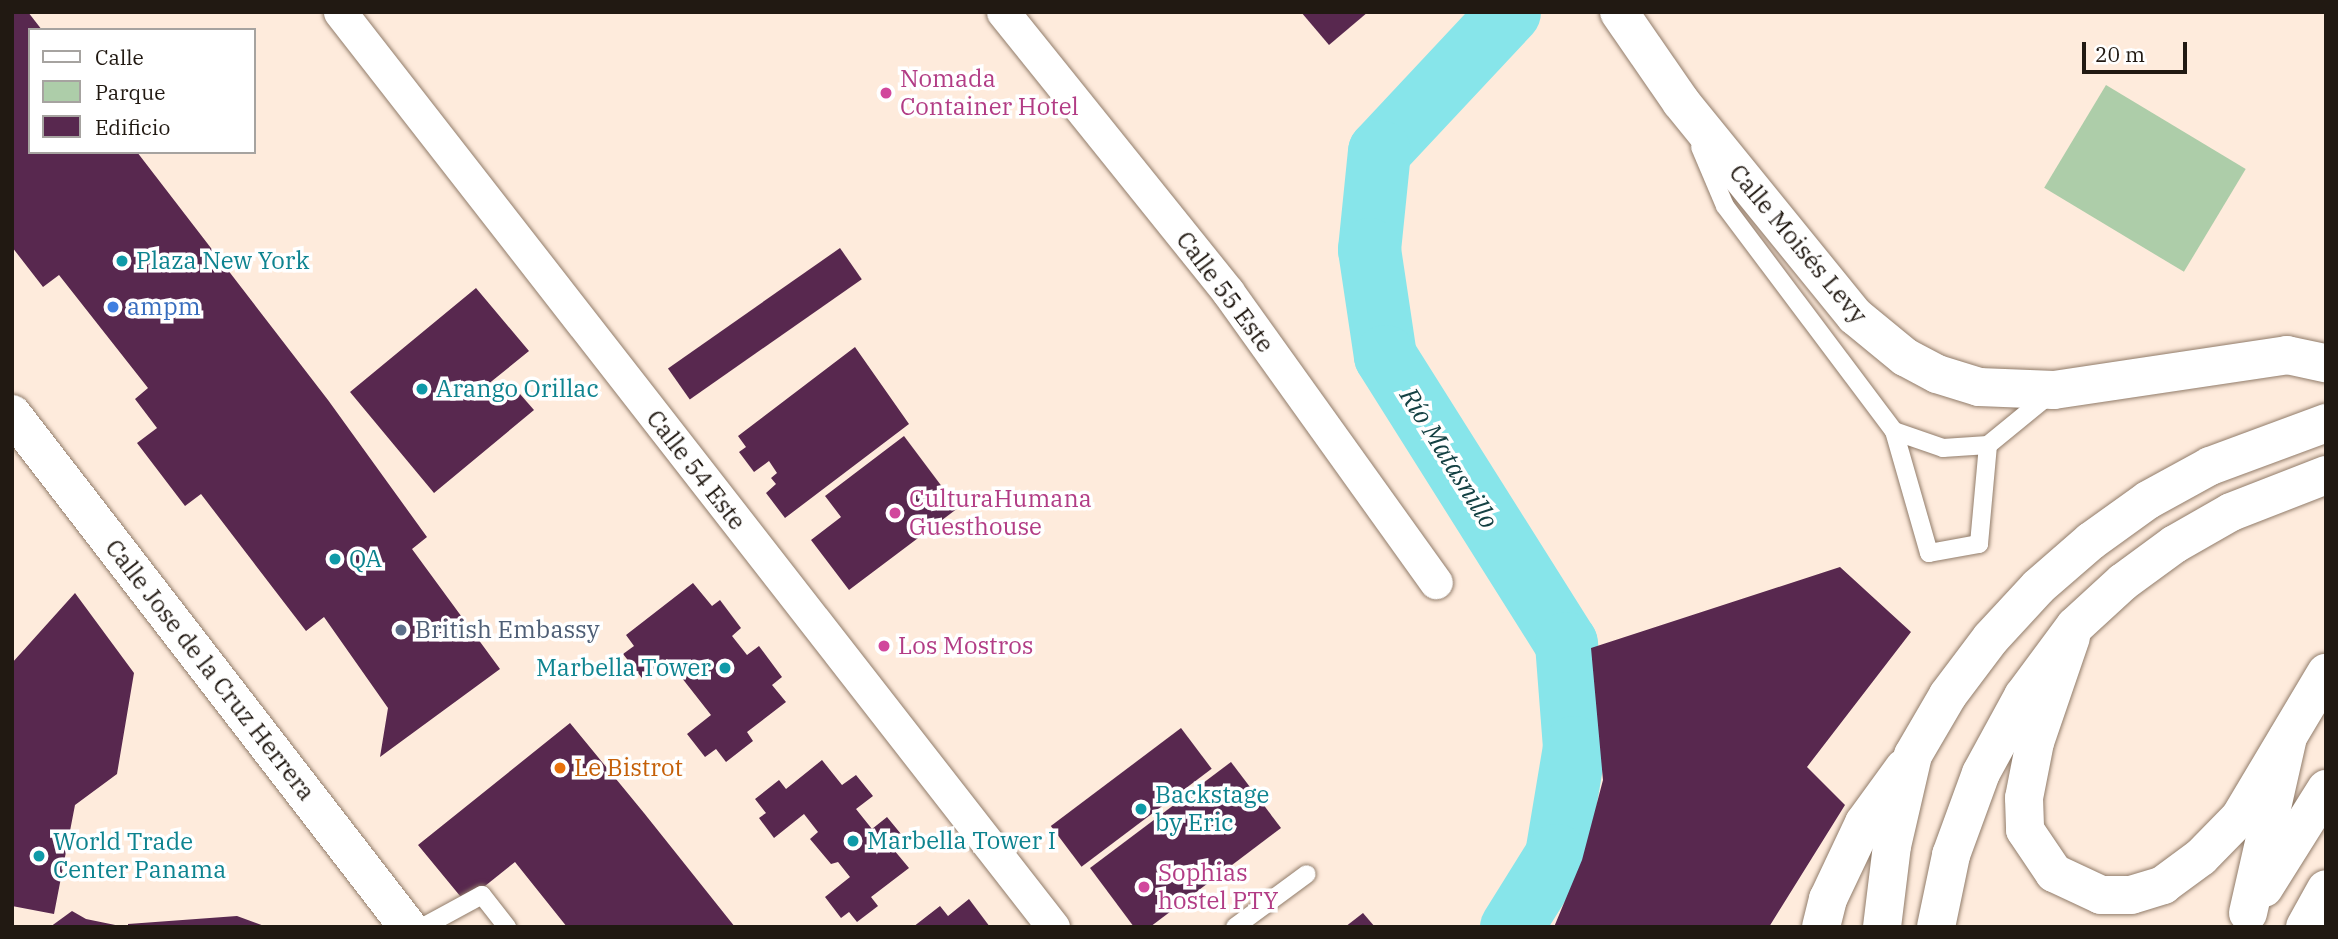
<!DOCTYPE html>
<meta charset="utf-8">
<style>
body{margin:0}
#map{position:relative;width:2338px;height:939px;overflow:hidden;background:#feebdc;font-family:"IBM Plex Serif",serif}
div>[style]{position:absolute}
.green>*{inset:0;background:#adcda9;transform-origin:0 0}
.river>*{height:63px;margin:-31.5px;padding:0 31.5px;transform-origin:31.5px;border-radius:31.5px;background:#87e5ea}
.building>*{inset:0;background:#58284f;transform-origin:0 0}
.roads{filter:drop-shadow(0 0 2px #917c6a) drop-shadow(0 0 2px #917c6a)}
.lane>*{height:18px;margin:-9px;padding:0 9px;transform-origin:9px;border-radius:9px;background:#fff}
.street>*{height:33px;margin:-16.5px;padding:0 16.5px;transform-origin:16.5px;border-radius:16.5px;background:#fff}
.secondary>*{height:38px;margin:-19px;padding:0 19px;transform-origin:19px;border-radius:19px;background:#fff}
.primary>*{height:38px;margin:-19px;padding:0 19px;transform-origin:19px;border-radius:19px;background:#fff}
.highway>*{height:38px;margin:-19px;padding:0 19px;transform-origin:19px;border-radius:19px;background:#fff}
.dots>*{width:19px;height:19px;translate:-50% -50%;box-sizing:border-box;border:4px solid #fff;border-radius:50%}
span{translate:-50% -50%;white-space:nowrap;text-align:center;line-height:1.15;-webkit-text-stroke:7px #fff;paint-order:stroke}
.hotel-label{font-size:24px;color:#b23c85}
.left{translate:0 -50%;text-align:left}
.street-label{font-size:24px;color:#211912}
.culture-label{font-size:24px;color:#0d838f}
.right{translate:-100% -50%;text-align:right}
.shop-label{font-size:24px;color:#366cbe}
.service-label{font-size:24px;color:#4e5e75}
.food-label{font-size:24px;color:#c56008}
.water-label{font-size:26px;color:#144143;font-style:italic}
.frame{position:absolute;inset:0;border:14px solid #211912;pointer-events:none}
.legend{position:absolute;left:28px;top:28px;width:228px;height:126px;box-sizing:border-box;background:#fff;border:2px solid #a6a3a0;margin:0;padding:9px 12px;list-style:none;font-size:21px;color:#211912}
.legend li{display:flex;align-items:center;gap:14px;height:35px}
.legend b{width:35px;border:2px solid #a6a3a0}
.scale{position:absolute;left:2082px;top:42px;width:105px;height:32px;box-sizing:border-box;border:4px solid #211912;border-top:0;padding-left:9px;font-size:21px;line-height:24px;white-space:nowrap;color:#211912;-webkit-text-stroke:5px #fff;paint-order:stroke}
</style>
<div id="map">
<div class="green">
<i style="left:2106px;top:85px;width:163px;height:120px;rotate:31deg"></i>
</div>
<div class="river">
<i style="left:1509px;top:12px;width:190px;rotate:133.1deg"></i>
<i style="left:1379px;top:151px;width:99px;rotate:95.8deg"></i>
<i style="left:1369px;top:249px;width:108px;rotate:81.5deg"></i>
<i style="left:1385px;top:356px;width:339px;rotate:57.8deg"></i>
<i style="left:1566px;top:643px;width:104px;rotate:85.6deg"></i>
<i style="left:1574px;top:747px;width:109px;rotate:99.5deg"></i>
<i style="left:1556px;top:855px;width:85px;rotate:122deg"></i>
</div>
<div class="building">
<i style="clip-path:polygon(12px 12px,28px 12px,42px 30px,30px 30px,30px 152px,137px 152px,328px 400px,427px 537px,412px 549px,500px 669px,380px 757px,388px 708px,324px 617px,306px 631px,201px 494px,185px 506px,137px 443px,157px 428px,135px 399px,148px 388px,59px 275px,43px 287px,12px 247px)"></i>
<i style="clip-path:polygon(1301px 12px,1368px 12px,1329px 45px)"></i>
<i style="left:840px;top:248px;width:38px;height:210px;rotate:55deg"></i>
<i style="clip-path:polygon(476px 288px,529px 351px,487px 385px,498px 399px,513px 386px,534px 410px,434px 493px,350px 392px)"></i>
<i style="clip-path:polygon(855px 347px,909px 424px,785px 518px,766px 493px,776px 484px,771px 478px,777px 473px,769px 461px,754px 472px,739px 452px,746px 447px,738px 436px)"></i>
<i style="clip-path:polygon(904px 436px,958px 508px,849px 590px,811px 540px,841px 517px,825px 496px)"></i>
<i style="clip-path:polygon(1840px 567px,1911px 632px,1807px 767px,1845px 805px,1769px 927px,1554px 927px,1582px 860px,1603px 780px,1591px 648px)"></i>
<i style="clip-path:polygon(693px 583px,712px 606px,720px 600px,741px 628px,732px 636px,747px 655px,759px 646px,782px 677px,772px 685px,786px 702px,747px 732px,753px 741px,726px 762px,716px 749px,705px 757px,687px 734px,711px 715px,667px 659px,642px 678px,623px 654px,634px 646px,626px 635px)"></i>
<i style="clip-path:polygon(75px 593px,134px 673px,117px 774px,75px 805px,54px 914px,12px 906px,12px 663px)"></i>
<i style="clip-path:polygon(570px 723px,644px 813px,735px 927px,567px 927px,515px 862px,465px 902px,418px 845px)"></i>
<i style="left:1181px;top:728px;width:51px;height:163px;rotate:53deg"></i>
<i style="clip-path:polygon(822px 760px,842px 785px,856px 775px,873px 796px,856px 809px,872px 829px,887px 817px,901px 834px,889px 844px,909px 868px,871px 897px,878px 906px,857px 922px,849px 912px,841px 918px,825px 897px,850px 877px,838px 862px,831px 864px,810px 839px,818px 832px,804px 814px,774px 838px,759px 818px,766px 813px,755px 799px,779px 780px,786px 789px)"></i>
<i style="clip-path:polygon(1231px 762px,1281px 828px,1150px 927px,1134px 927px,1090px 868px)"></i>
<i style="clip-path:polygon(969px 899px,990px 927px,913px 927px,940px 906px,948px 916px)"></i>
<i style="clip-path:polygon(72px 911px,86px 919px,125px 927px,50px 927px)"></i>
<i style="clip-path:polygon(1363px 913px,1375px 927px,1345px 927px)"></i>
<i style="clip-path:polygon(237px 916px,267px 927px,128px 927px,128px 924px)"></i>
</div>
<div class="roads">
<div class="lane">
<i style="left:1700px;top:147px;width:64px;rotate:67deg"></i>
<i style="left:1725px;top:206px;width:281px;rotate:53.1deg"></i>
<i style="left:1894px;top:431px;width:52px;rotate:19.1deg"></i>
<i style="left:1943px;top:448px;width:45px;rotate:-3.8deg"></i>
<i style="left:1988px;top:445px;width:79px;rotate:-39.3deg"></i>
<i style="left:1894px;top:431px;width:127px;rotate:74deg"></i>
<i style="left:1929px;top:553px;width:51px;rotate:-10.2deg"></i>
<i style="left:1979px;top:544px;width:99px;rotate:-84.8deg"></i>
<i style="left:423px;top:927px;width:67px;rotate:-28.5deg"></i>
<i style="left:482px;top:895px;width:41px;rotate:52deg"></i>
<i style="left:1235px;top:927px;width:89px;rotate:-36.4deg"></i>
</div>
<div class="street">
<i style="left:340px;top:12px;width:1160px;rotate:52.07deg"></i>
<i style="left:1003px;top:12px;width:359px;rotate:51.2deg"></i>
<i style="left:1228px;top:292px;width:357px;rotate:54.4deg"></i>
</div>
<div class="secondary">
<i style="left:1619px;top:12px;width:109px;rotate:55.4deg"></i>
<i style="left:1681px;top:102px;width:276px;rotate:50.9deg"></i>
<i style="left:1855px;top:316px;width:65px;rotate:39.4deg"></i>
<i style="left:1905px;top:357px;width:36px;rotate:28deg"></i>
<i style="left:1937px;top:374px;width:44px;rotate:17.2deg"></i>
<i style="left:1979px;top:387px;width:75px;rotate:2.3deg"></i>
<i style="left:2054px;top:390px;width:236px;rotate:-8.5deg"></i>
<i style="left:2287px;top:355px;width:40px;rotate:12deg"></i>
<i style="left:12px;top:414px;width:648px;rotate:52.33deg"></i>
<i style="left:2071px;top:637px;width:111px;rotate:108.9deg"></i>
<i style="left:2035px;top:742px;width:57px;rotate:101.1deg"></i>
<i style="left:2024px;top:798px;width:32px;rotate:88deg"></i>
<i style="left:2025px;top:830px;width:52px;rotate:56deg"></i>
<i style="left:2054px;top:873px;width:52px;rotate:25.1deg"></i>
<i style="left:2101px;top:895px;width:30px"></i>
<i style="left:2131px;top:895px;width:34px;rotate:-17deg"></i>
<i style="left:2163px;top:885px;width:47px;rotate:-36.4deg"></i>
<i style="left:2201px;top:857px;width:56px;rotate:-45.7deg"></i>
<i style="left:2240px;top:817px;width:168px;rotate:-59.2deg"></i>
</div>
<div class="primary">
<i style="left:2264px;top:888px;width:117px;rotate:-57.9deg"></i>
<i style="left:2248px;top:913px;width:180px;rotate:-77.2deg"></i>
<i style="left:2305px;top:927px;width:43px;rotate:-61.1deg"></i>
</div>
<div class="highway">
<i style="left:1821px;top:927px;width:29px;rotate:-76deg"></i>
<i style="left:1828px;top:899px;width:84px;rotate:-64.7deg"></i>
<i style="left:1864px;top:823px;width:68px;rotate:-54deg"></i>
<i style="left:1882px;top:927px;width:82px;rotate:-83deg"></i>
<i style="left:1892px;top:846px;width:93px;rotate:-77deg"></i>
<i style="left:1913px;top:755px;width:69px;rotate:-59.7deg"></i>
<i style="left:1948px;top:695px;width:71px;rotate:-53deg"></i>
<i style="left:1991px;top:638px;width:69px;rotate:-47.3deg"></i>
<i style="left:2038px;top:587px;width:70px;rotate:-41deg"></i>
<i style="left:2091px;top:541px;width:70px;rotate:-35.7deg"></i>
<i style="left:2148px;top:500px;width:71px;rotate:-28.7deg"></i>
<i style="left:2210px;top:466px;width:124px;rotate:-20.3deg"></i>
<i style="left:1936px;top:927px;width:74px;rotate:-78.2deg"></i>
<i style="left:1951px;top:855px;width:87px;rotate:-69.9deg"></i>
<i style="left:1981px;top:773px;width:88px;rotate:-61.4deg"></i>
<i style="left:2023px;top:696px;width:87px;rotate:-53.4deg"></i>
<i style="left:2075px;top:626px;width:65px;rotate:-42.5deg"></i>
<i style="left:2123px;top:582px;width:64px;rotate:-36.2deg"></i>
<i style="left:2175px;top:544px;width:64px;rotate:-29.7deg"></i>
<i style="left:2231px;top:512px;width:102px;rotate:-21.3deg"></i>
</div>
</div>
<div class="dots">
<i style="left:886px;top:93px;background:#d1479c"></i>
<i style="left:122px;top:261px;background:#0f9aa8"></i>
<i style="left:113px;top:307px;background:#3f7fe0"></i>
<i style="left:422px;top:389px;background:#0f9aa8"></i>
<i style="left:895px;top:513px;background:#d1479c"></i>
<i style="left:335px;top:559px;background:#0f9aa8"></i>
<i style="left:401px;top:630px;background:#5c6f8a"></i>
<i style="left:884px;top:646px;background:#d1479c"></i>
<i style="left:725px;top:668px;background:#0f9aa8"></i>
<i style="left:560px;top:768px;background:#e8710a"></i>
<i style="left:1141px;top:809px;background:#0f9aa8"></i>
<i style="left:853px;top:841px;background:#0f9aa8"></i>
<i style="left:39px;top:856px;background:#0f9aa8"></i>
<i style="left:1144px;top:887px;background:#d1479c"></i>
</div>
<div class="hotel-label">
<span class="left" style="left:900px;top:93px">Nomada<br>Container Hotel</span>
<span class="left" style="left:909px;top:513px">CulturaHumana<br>Guesthouse</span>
<span class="left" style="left:898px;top:646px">Los Mostros</span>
<span class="left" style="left:1158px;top:887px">Sophias<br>hostel PTY</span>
</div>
<div class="street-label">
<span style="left:1798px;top:244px;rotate:50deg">Calle Moisés Levy</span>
<span style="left:1225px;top:292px;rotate:53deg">Calle 55 Este</span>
<span style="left:696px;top:470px;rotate:52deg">Calle 54 Este</span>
<span style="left:210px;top:670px;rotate:52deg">Calle Jose de la Cruz Herrera</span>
</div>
<div class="culture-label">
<span class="left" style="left:136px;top:261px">Plaza New York</span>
<span class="left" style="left:436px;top:389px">Arango Orillac</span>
<span class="left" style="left:349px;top:559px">QA</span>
<span class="right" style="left:711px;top:668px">Marbella Tower</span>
<span class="left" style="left:1155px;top:809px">Backstage<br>by Eric</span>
<span class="left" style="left:867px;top:841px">Marbella Tower I</span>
<span class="left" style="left:53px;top:856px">World Trade<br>Center Panama</span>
</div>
<div class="shop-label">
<span class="left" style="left:127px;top:307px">ampm</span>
</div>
<div class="service-label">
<span class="left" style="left:415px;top:630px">British Embassy</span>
</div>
<div class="food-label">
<span class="left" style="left:574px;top:768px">Le Bistrot</span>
</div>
<div class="water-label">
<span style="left:1449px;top:458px;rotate:58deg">Río Matasnillo</span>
</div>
<div class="frame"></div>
<ul class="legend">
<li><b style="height:9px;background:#fff"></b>Calle</li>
<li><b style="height:19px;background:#adcda9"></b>Parque</li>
<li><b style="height:19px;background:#58284f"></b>Edificio</li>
</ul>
<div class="scale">20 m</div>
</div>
